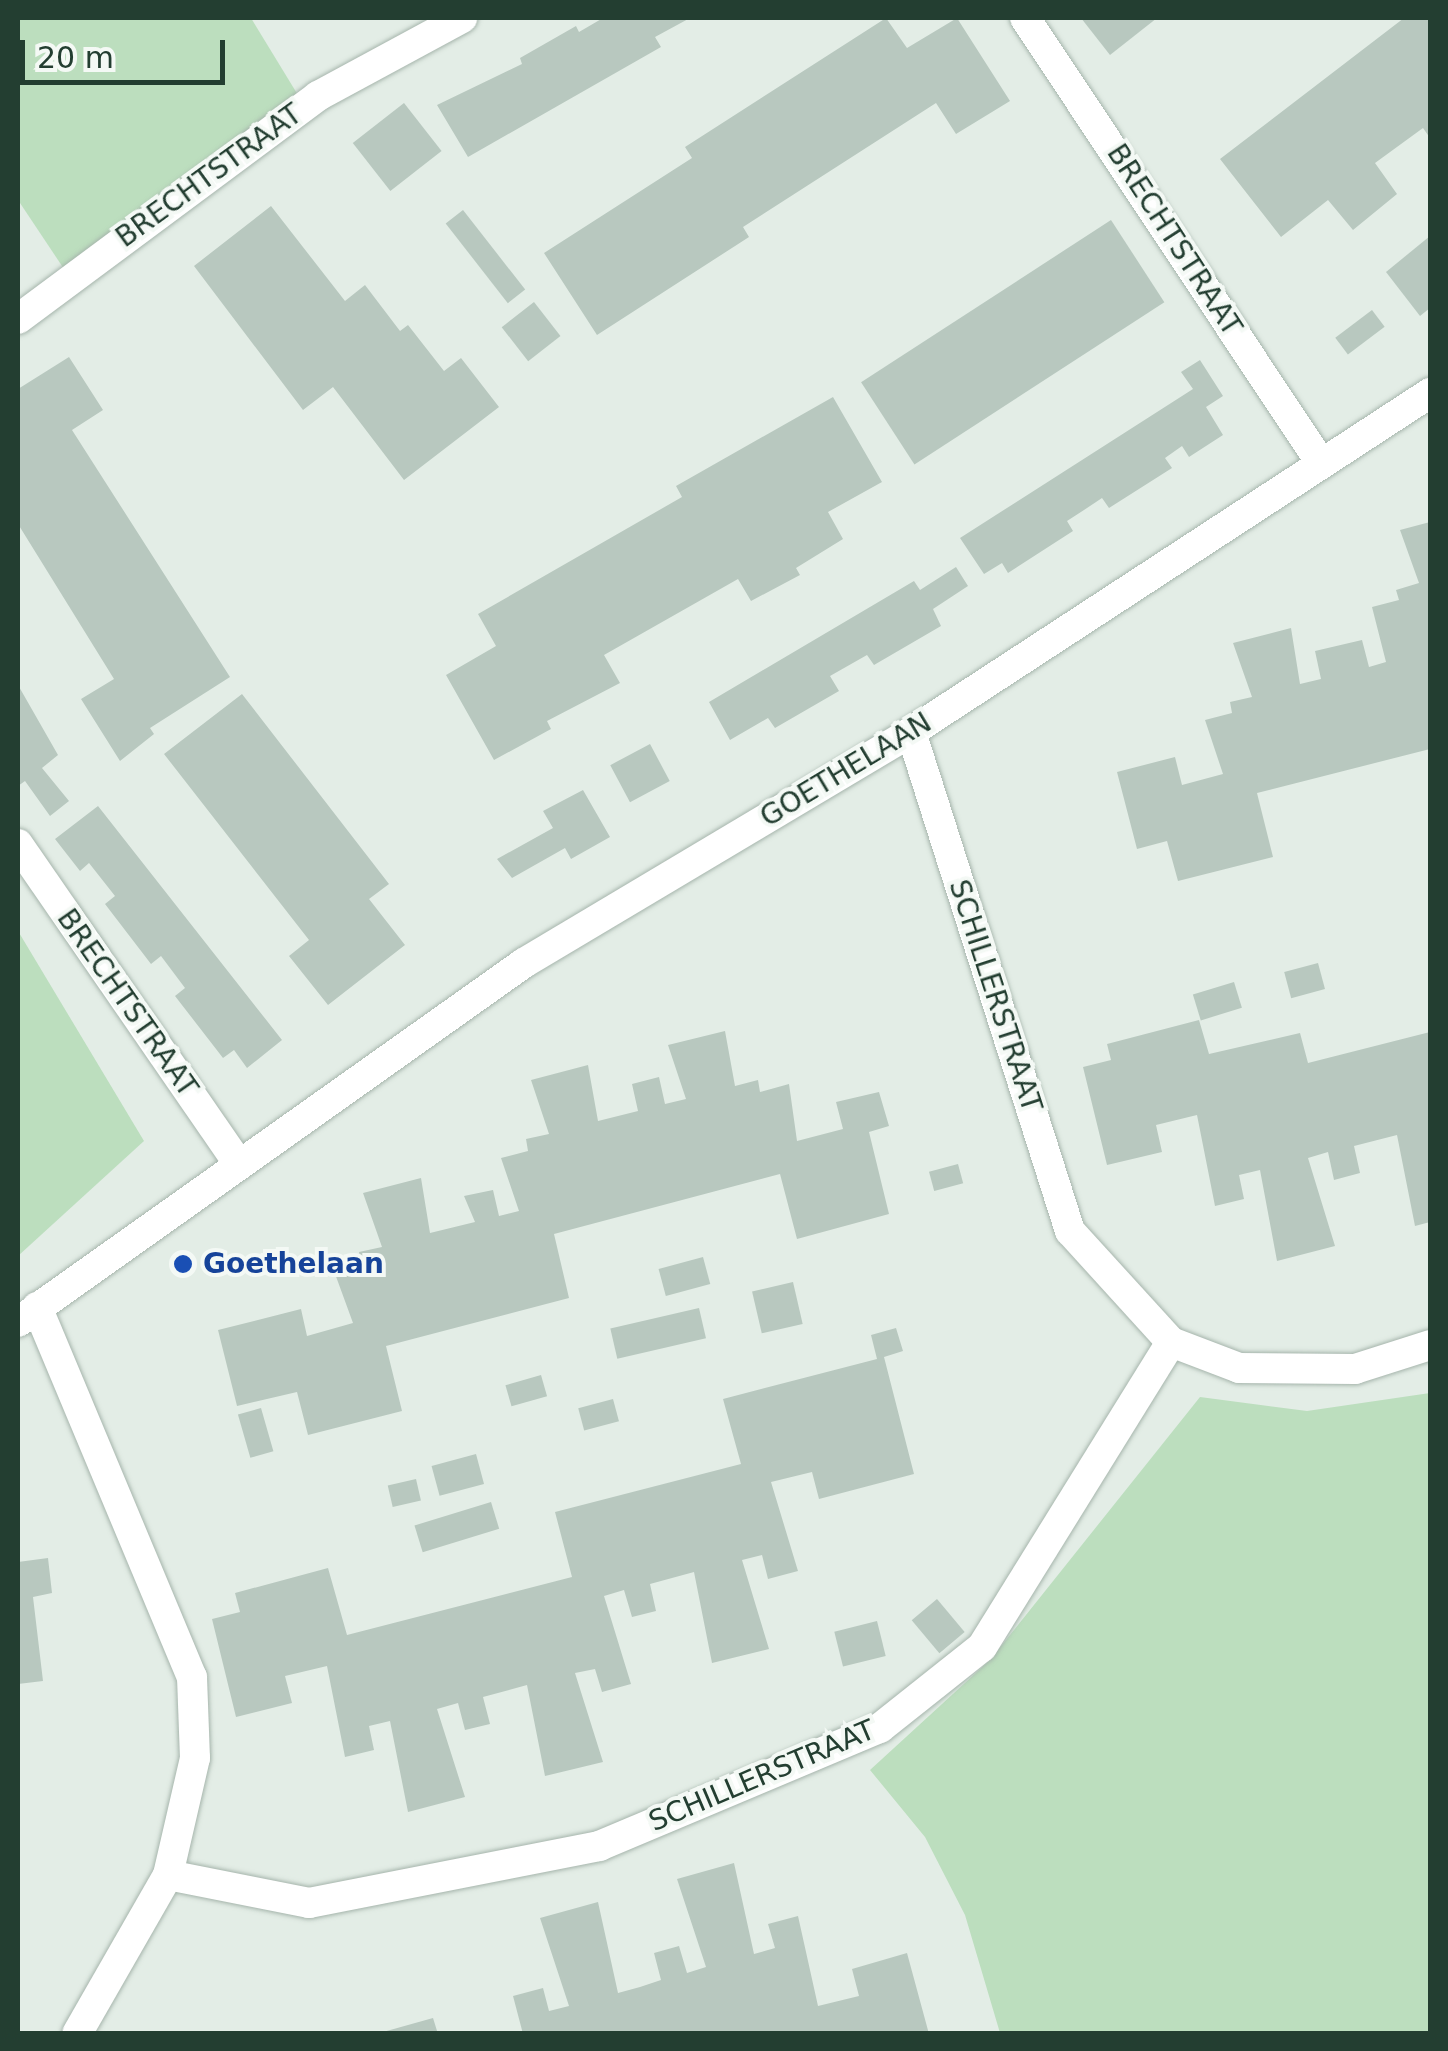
<!DOCTYPE html>
<style>
body{margin:0}
#map{position:relative;width:1448px;height:2051px;overflow:hidden;background:#e3ede6;font-family:"DejaVu Sans",sans-serif}
div>[style]{position:absolute}
.green>*{inset:0;background:#bcdebe}
.building>*{inset:0;background:#b8c8bf;transform-origin:0 0}
.roads{filter:drop-shadow(0 0 2px #a6b5ac) drop-shadow(0 0 2px #a6b5ac)}
.minor>*{height:30px;margin:-15px;padding:0 15px;transform-origin:15px;border-radius:15px;background:#fff}
.dots>*{width:28px;height:28px;translate:-50% -50%;box-sizing:border-box;border:5px solid #f4f9f5;border-radius:50%}
span{translate:-50% -50%;white-space:nowrap;text-align:center;line-height:1.15;-webkit-text-stroke:8px #f4f9f5;paint-order:stroke}
.street-label{font-size:28px;color:#233e31}
.transit-label{font-size:28px;color:#164399;font-weight:700}
.left{translate:0 -50%;text-align:left}
.frame{position:absolute;inset:0;border:20px solid #233e31;pointer-events:none}
.scale{position:absolute;left:20px;top:40px;width:205px;height:45px;box-sizing:border-box;border:5px solid #233e31;border-top:0;padding-left:12px;font-size:30px;line-height:35px;white-space:nowrap;color:#233e31;-webkit-text-stroke:8px #f4f9f5;paint-order:stroke}
</style>
<div id="map">
<div class="green">
<i style="clip-path:polygon(18px 18px,251px 18px,301px 100px,70px 278px,18px 200px)"></i>
<i style="clip-path:polygon(18px 931px,144px 1141px,18px 1256px)"></i>
<i style="clip-path:polygon(1430px 1393px,1430px 2033px,1000px 2033px,965px 1915px,925px 1837px,870px 1770px,990px 1660px,1200px 1397px,1307px 1411px)"></i>
</div>
<div class="building">
<i style="clip-path:polygon(603px 18px,690px 18px,655px 37px,661px 47px,468px 157px,437px 105px,522px 64px,520px 58px,576px 26px,579px 32px)"></i>
<i style="clip-path:polygon(886px 18px,907px 48px,957px 18px,1010px 101px,956px 134px,936px 103px,743px 227px,749px 237px,597px 335px,544px 253px,692px 158px,685px 147px)"></i>
<i style="clip-path:polygon(1081px 18px,1157px 18px,1110px 55px)"></i>
<i style="clip-path:polygon(1404px 18px,1430px 18px,1430px 138px,1423px 128px,1375px 163px,1397px 194px,1353px 230px,1328px 200px,1281px 237px,1220px 159px)"></i>
<i style="left:404px;top:103px;width:61px;height:65px;rotate:52deg"></i>
<i style="clip-path:polygon(271px 206px,345px 301px,365px 285px,400px 331px,408px 325px,444px 371px,461px 358px,499px 407px,404px 480px,333px 387px,303px 410px,194px 266px)"></i>
<i style="left:463px;top:210px;width:101px;height:22px;rotate:52deg"></i>
<i style="left:1111px;top:220px;width:98px;height:298px;rotate:57deg"></i>
<i style="clip-path:polygon(1430px 236px,1430px 308px,1420px 316px,1386px 272px)"></i>
<i style="left:534px;top:302px;width:43px;height:41px;rotate:52deg"></i>
<i style="left:1372px;top:310px;width:21px;height:46px;rotate:53deg"></i>
<i style="clip-path:polygon(69px 357px,103px 410px,72px 430px,230px 677px,150px 728px,154px 734px,120px 761px,81px 699px,114px 679px,18px 524px,18px 389px)"></i>
<i style="clip-path:polygon(1200px 360px,1223px 396px,1206px 407px,1223px 435px,1189px 457px,1182px 446px,1165px 458px,1172px 468px,1109px 508px,1102px 498px,1084px 510px,1067px 521px,1073px 531px,1008px 573px,1002px 563px,984px 574px,960px 538px,1193px 389px,1181px 372px)"></i>
<i style="clip-path:polygon(833px 397px,882px 482px,828px 512px,843px 539px,796px 568px,800px 575px,751px 601px,738px 579px,604px 655px,620px 683px,547px 721px,551px 729px,494px 760px,446px 675px,496px 646px,478px 614px,682px 497px,676px 486px)"></i>
<i style="clip-path:polygon(1430px 522px,1430px 749px,1257px 793px,1273px 857px,1178px 881px,1167px 841px,1137px 849px,1117px 772px,1175px 757px,1182px 785px,1223px 774px,1205px 720px,1232px 713px,1230px 702px,1252px 697px,1233px 643px,1291px 628px,1300px 684px,1321px 679px,1315px 651px,1362px 640px,1369px 667px,1386px 662px,1372px 607px,1399px 600px,1396px 590px,1419px 583px,1400px 530px)"></i>
<i style="clip-path:polygon(956px 567px,968px 586px,933px 609px,941px 626px,874px 665px,867px 655px,830px 676px,839px 691px,775px 728px,768px 718px,730px 740px,709px 702px,914px 581px,920px 590px)"></i>
<i style="clip-path:polygon(18px 685px,58px 755px,42px 768px,69px 801px,50px 816px,25px 781px,18px 786px)"></i>
<i style="clip-path:polygon(242px 694px,389px 884px,369px 899px,405px 945px,328px 1005px,289px 956px,309px 940px,164px 754px)"></i>
<i style="left:650px;top:744px;width:42px;height:45px;rotate:62deg"></i>
<i style="clip-path:polygon(583px 790px,610px 837px,571px 859px,565px 848px,512px 878px,497px 859px,553px 828px,543px 811px)"></i>
<i style="clip-path:polygon(98px 806px,282px 1040px,247px 1068px,234px 1050px,223px 1058px,175px 996px,185px 988px,161px 956px,151px 964px,105px 904px,115px 896px,89px 863px,80px 871px,55px 839px)"></i>
<i style="left:1318px;top:963px;width:27px;height:35px;rotate:75deg"></i>
<i style="left:1234px;top:982px;width:27px;height:43px;rotate:73deg"></i>
<i style="clip-path:polygon(1199px 1020px,1209px 1054px,1300px 1033px,1308px 1063px,1430px 1032px,1430px 1222px,1415px 1226px,1397px 1135px,1354px 1146px,1360px 1173px,1334px 1180px,1328px 1152px,1308px 1158px,1335px 1246px,1277px 1261px,1260px 1170px,1239px 1175px,1244px 1199px,1215px 1206px,1197px 1115px,1156px 1125px,1162px 1152px,1107px 1165px,1083px 1067px,1111px 1060px,1107px 1044px)"></i>
<i style="clip-path:polygon(725px 1031px,735px 1086px,758px 1080px,760px 1092px,789px 1084px,797px 1141px,843px 1129px,836px 1102px,879px 1092px,889px 1126px,869px 1132px,889px 1214px,797px 1239px,780px 1174px,554px 1234px,569px 1298px,386px 1346px,402px 1411px,308px 1435px,297px 1392px,237px 1406px,218px 1330px,301px 1309px,307px 1336px,353px 1323px,334px 1271px,361px 1264px,359px 1252px,382px 1247px,363px 1193px,421px 1178px,430px 1233px,475px 1222px,464px 1196px,493px 1190px,499px 1216px,519px 1211px,501px 1158px,528px 1151px,526px 1139px,549px 1134px,531px 1080px,588px 1065px,598px 1121px,638px 1111px,632px 1084px,659px 1077px,665px 1104px,686px 1099px,668px 1045px)"></i>
<i style="left:958px;top:1164px;width:20px;height:30px;rotate:75deg"></i>
<i style="left:703px;top:1257px;width:28px;height:46px;rotate:75deg"></i>
<i style="left:793px;top:1282px;width:43px;height:42px;rotate:77deg"></i>
<i style="left:699px;top:1308px;width:31px;height:91px;rotate:77deg"></i>
<i style="clip-path:polygon(896px 1328px,903px 1351px,884px 1357px,914px 1474px,819px 1499px,812px 1472px,771px 1482px,798px 1571px,768px 1579px,762px 1555px,742px 1560px,769px 1649px,712px 1663px,694px 1572px,650px 1584px,656px 1611px,632px 1617px,624px 1590px,604px 1596px,631px 1684px,602px 1692px,595px 1669px,575px 1673px,603px 1762px,545px 1776px,527px 1685px,483px 1697px,490px 1724px,465px 1730px,458px 1703px,437px 1709px,465px 1797px,408px 1812px,390px 1721px,369px 1726px,374px 1750px,345px 1757px,327px 1666px,285px 1676px,292px 1703px,236px 1717px,212px 1619px,240px 1612px,235px 1593px,328px 1568px,347px 1635px,572px 1577px,555px 1512px,741px 1464px,723px 1399px,877px 1359px,871px 1335px)"></i>
<i style="left:541px;top:1375px;width:22px;height:37px;rotate:74deg"></i>
<i style="left:613px;top:1399px;width:23px;height:36px;rotate:75deg"></i>
<i style="left:261px;top:1408px;width:45px;height:24px;rotate:74deg"></i>
<i style="left:476px;top:1454px;width:31px;height:46px;rotate:75deg"></i>
<i style="left:416px;top:1479px;width:22px;height:29px;rotate:77deg"></i>
<i style="left:491px;top:1502px;width:28px;height:80px;rotate:73deg"></i>
<i style="clip-path:polygon(48px 1558px,52px 1593px,33px 1597px,43px 1681px,18px 1684px,18px 1562px)"></i>
<i style="left:937px;top:1599px;width:43px;height:33px;rotate:50deg"></i>
<i style="left:877px;top:1621px;width:36px;height:44px;rotate:76deg"></i>
<i style="clip-path:polygon(734px 1863px,754px 1954px,775px 1948px,768px 1924px,798px 1916px,818px 2006px,859px 1996px,852px 1969px,907px 1953px,929px 2034px,523px 2034px,513px 1996px,543px 1988px,549px 2011px,569px 2006px,540px 1918px,598px 1902px,618px 1993px,640px 1987px,661px 1980px,654px 1953px,679px 1946px,687px 1973px,706px 1967px,677px 1879px)"></i>
<i style="clip-path:polygon(433px 2018px,438px 2034px,383px 2034px,383px 2032px)"></i>
</div>
<div class="roads">
<div class="minor">
<i style="left:1025px;top:18px;width:534px;rotate:56.37deg"></i>
<i style="left:18px;top:319px;width:374px;rotate:-36.6deg"></i>
<i style="left:318px;top:96px;width:164px;rotate:-28.4deg"></i>
<i style="left:911px;top:732px;width:524px;rotate:72.33deg"></i>
<i style="left:1070px;top:1231px;width:150px;rotate:47.7deg"></i>
<i style="left:1171px;top:1342px;width:73px;rotate:20.9deg"></i>
<i style="left:1239px;top:1368px;width:116px;rotate:0.5deg"></i>
<i style="left:1355px;top:1369px;width:79px;rotate:-17.7deg"></i>
<i style="left:18px;top:844px;width:385px;rotate:55.4deg"></i>
<i style="left:37px;top:1307px;width:401px;rotate:67.3deg"></i>
<i style="left:192px;top:1677px;width:81px;rotate:87.9deg"></i>
<i style="left:195px;top:1758px;width:120px;rotate:103deg"></i>
<i style="left:168px;top:1875px;width:183px;rotate:119.8deg"></i>
<i style="left:18px;top:1322px;width:620px;rotate:-35.36deg"></i>
<i style="left:524px;top:963px;width:451px;rotate:-30.8deg"></i>
<i style="left:911px;top:732px;width:620px;rotate:-33.15deg"></i>
<i style="left:168px;top:1875px;width:144px;rotate:11.2deg"></i>
<i style="left:309px;top:1903px;width:296px;rotate:-11.1deg"></i>
<i style="left:599px;top:1846px;width:305px;rotate:-22.8deg"></i>
<i style="left:880px;top:1728px;width:130px;rotate:-38.5deg"></i>
<i style="left:982px;top:1647px;width:359px;rotate:-58.2deg"></i>
</div>
</div>
<div class="dots">
<i style="left:183px;top:1264px;background:#1a4fb4"></i>
</div>
<div class="street-label">
<span style="left:209px;top:176px;rotate:-36deg">BRECHTSTRAAT</span>
<span style="left:1174px;top:240px;rotate:57deg">BRECHTSTRAAT</span>
<span style="left:846px;top:770px;rotate:-31deg">GOETHELAAN</span>
<span style="left:995px;top:996px;rotate:72deg">SCHILLERSTRAAT</span>
<span style="left:127px;top:1003px;rotate:55deg">BRECHTSTRAAT</span>
<span style="left:762px;top:1776px;rotate:-23deg">SCHILLERSTRAAT</span>
</div>
<div class="transit-label">
<span class="left" style="left:203px;top:1264px">Goethelaan</span>
</div>
<div class="frame"></div>
<div class="scale">20 m</div>
</div>
